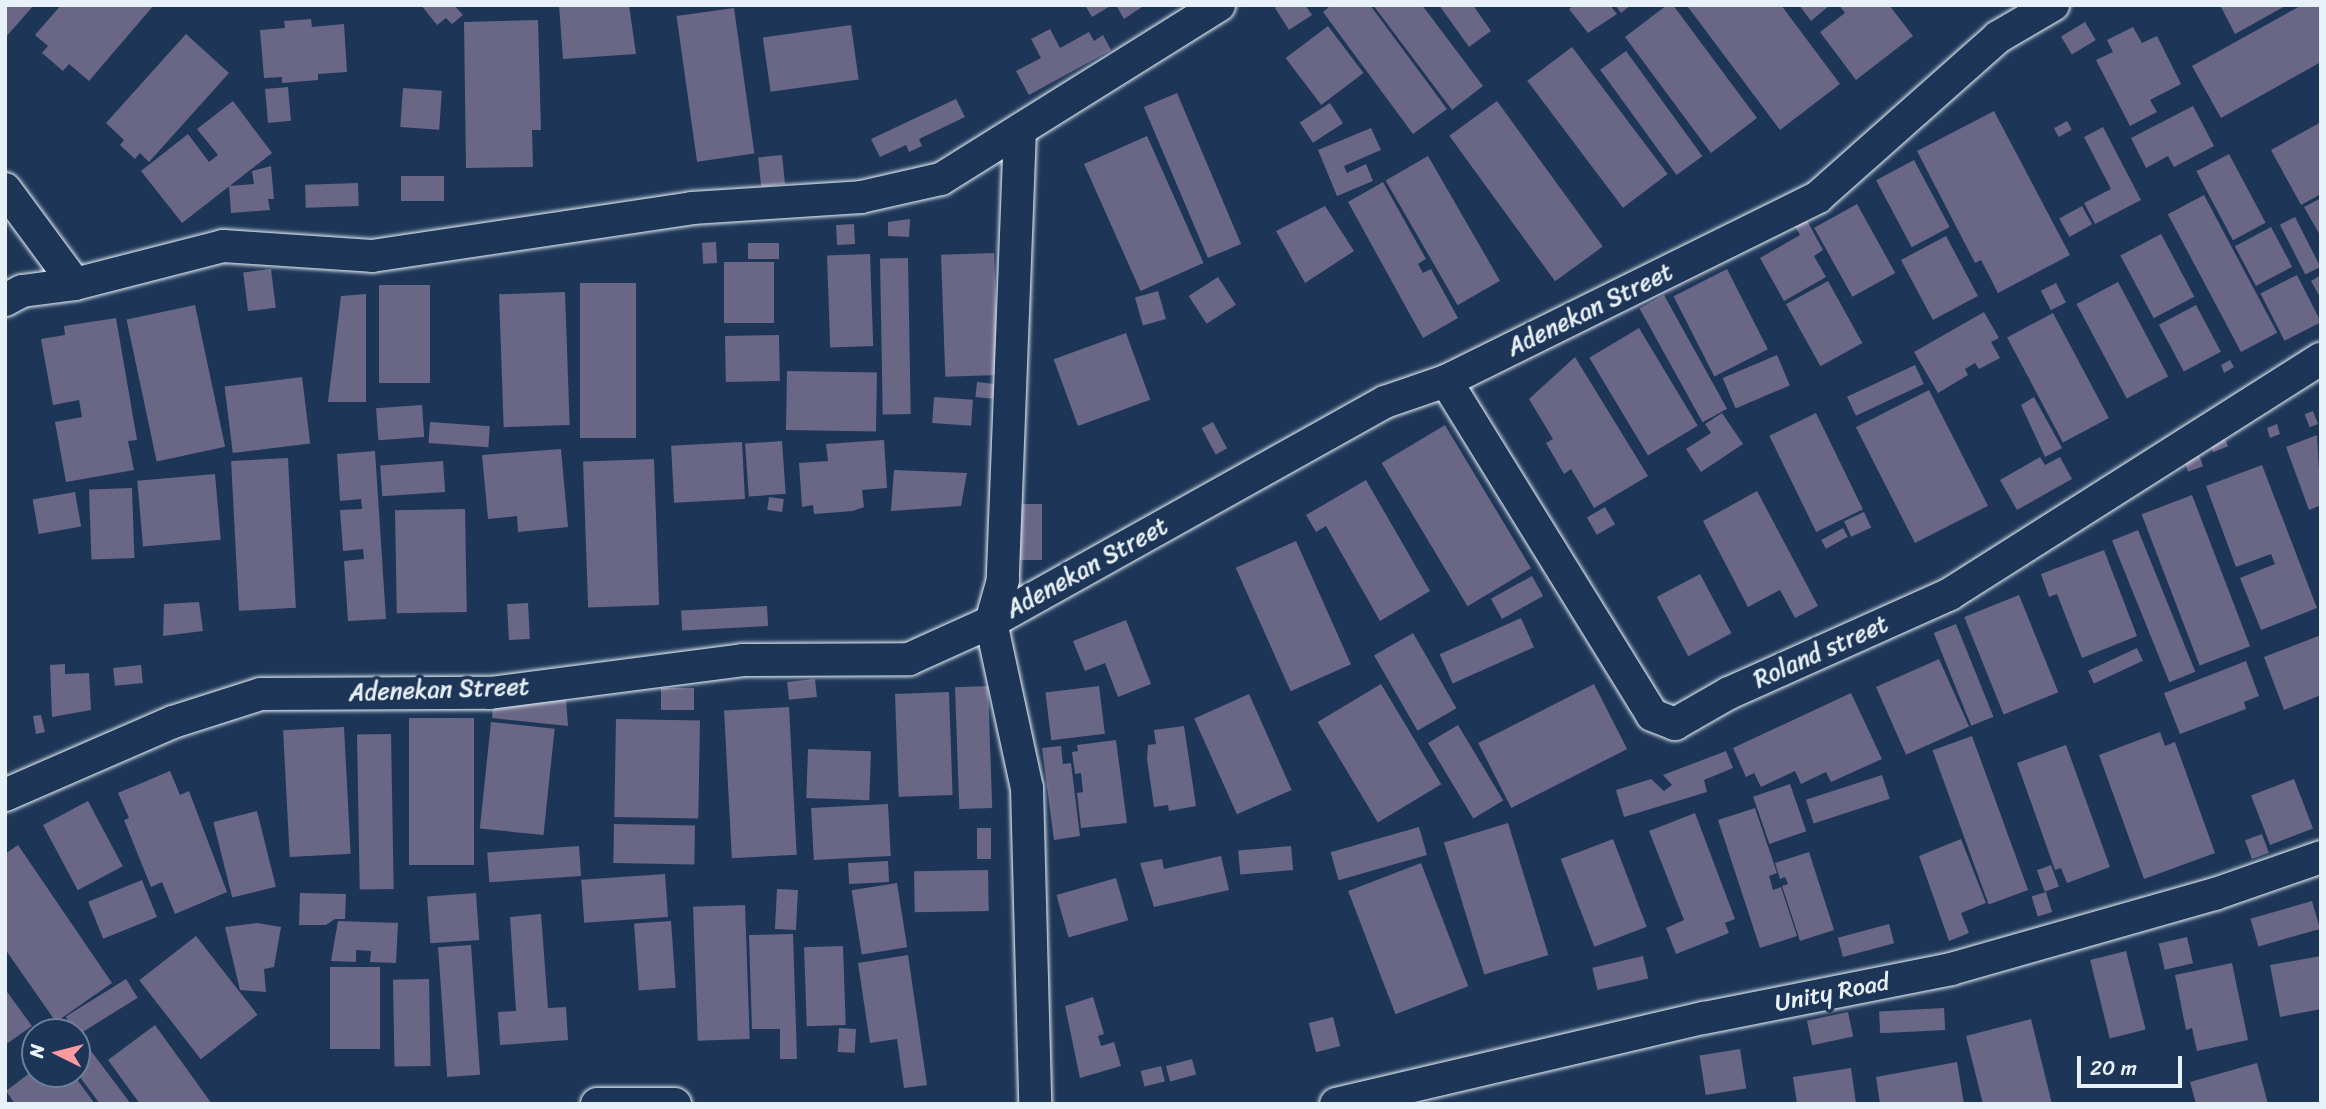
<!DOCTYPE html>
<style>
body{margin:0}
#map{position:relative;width:2326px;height:1109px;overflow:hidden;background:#1d3557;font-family:Sriracha,sans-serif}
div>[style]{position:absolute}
.building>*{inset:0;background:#6a6686;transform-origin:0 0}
.roads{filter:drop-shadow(0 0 2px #e8f1f8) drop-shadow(0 0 2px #e8f1f8)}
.street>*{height:32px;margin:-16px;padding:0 16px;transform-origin:16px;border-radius:16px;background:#1d3557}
span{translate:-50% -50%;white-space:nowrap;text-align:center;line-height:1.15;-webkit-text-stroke:7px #1d3557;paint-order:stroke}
.street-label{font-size:24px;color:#e8f1f8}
.frame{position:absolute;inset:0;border:7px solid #e8f1f8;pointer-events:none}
.north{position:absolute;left:21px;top:1018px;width:70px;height:70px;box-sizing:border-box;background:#1d3557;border:2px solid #6e8097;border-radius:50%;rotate:276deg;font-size:19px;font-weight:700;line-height:28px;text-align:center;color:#e8f1f8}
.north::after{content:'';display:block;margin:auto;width:24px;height:32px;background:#ff9aa2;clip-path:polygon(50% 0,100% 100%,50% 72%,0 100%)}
.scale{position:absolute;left:2077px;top:1056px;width:105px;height:32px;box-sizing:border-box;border:4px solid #e8f1f8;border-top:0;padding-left:9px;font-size:21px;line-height:24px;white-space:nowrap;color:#e8f1f8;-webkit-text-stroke:5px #1d3557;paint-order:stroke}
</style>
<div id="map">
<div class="building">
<i style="clip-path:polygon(5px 5px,34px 5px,5px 38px)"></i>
<i style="clip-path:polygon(61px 5px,154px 5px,89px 81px,69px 64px,63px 71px,42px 53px,48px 46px,35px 35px)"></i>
<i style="clip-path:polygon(421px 5px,454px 5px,463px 15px,452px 24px,446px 18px,437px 25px)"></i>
<i style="clip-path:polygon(559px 5px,629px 5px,636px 54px,563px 59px)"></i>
<i style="clip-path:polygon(1085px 5px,1112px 5px,1092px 17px)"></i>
<i style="clip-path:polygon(1116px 5px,1145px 5px,1124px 19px)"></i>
<i style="clip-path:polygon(1278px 5px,1305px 5px,1312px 15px,1289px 30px,1275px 8px)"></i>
<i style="clip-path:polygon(1331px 5px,1370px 5px,1447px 109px,1413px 134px,1323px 12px)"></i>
<i style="clip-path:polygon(1373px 5px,1422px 5px,1483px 86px,1452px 110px)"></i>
<i style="clip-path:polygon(1439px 5px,1473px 5px,1491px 31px,1469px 47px)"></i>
<i style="clip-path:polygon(1574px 5px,1610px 5px,1617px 14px,1588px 33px,1569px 9px)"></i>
<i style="clip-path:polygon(1615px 5px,1631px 5px,1621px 13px)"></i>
<i style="clip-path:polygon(1667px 5px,1673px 5px,1757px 118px,1711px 153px,1625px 37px)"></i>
<i style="clip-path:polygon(1691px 5px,1781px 5px,1840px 84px,1780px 130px,1688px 7px)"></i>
<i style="clip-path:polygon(1799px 5px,1830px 5px,1811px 21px)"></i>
<i style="clip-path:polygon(1839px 5px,1889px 5px,1913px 36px,1856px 80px,1820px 32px,1845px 13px)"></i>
<i style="clip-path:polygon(2220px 5px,2287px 5px,2235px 34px)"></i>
<i style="clip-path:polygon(2302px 5px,2321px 5px,2321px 62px,2221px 118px,2192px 66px)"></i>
<i style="left:734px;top:8px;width:147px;height:58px;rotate:82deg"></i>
<i style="clip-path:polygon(311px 19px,312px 27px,344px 24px,347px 72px,318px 74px,318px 80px,282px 83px,282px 77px,264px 78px,260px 30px,285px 28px,284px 21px)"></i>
<i style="clip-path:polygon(538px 20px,541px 130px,532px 130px,533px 167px,466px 168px,464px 22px)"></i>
<i style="left:2085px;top:22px;width:21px;height:28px;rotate:59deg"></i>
<i style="left:851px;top:25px;width:55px;height:89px;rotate:82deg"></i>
<i style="left:1328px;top:26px;width:59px;height:53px;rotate:53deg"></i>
<i style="clip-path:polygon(2133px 27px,2142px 43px,2157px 36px,2181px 84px,2150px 100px,2157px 112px,2130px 126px,2096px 60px,2113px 52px,2107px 40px)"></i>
<i style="clip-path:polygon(1050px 29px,1060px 48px,1089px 32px,1094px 41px,1103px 35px,1111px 50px,1029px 95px,1016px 71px,1041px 58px,1031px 39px)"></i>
<i style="clip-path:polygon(186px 34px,229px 73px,149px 162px,140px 153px,135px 159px,120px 145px,124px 140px,106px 123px)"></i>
<i style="left:1572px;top:47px;width:159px;height:56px;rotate:53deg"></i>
<i style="left:1626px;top:51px;width:130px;height:32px;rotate:54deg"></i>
<i style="left:288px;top:87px;width:34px;height:23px;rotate:85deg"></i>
<i style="left:403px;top:88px;width:39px;height:39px;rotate:4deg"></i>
<i style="left:1177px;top:93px;width:164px;height:36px;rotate:67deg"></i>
<i style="clip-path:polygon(956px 99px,965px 117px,919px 139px,922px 146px,909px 152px,906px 145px,880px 157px,871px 139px)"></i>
<i style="clip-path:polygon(233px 101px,272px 153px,182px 223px,141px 171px,188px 134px,209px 162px,218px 155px,197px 129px)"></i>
<i style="left:1497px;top:101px;width:180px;height:59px;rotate:54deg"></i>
<i style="left:1330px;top:103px;width:24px;height:36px;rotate:57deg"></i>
<i style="clip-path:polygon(2193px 106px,2214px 146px,2174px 167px,2168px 156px,2146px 168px,2131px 138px)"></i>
<i style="clip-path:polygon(1994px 111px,2070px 255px,1998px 293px,1981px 260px,1975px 263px,1917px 151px)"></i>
<i style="left:2067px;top:121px;width:10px;height:15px;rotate:61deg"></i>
<i style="clip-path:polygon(2321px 122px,2321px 194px,2301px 205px,2271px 150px)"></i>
<i style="clip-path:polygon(2103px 127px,2141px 200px,2095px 224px,2084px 203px,2111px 189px,2084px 137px)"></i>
<i style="clip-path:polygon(1371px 128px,1381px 150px,1344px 166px,1347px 173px,1366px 164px,1373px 181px,1337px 196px,1318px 150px)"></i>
<i style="left:1147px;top:136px;width:139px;height:69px;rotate:66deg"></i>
<i style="left:2229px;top:154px;width:78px;height:37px;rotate:62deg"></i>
<i style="left:782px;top:155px;width:29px;height:24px;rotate:84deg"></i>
<i style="left:1428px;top:156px;width:144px;height:49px;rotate:60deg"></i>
<i style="left:1914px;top:160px;width:76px;height:43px;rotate:62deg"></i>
<i style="clip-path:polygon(271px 166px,274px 199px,268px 199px,270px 210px,231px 213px,229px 186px,254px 184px,252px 171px)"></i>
<i style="left:401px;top:176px;width:43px;height:25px"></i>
<i style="clip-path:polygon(1383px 182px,1426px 259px,1418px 264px,1423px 273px,1431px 269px,1458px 318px,1423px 338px,1348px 202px)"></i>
<i style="left:358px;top:183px;width:23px;height:53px;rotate:88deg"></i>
<i style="left:2204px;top:195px;width:156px;height:41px;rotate:62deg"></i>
<i style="clip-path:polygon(2321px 198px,2321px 237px,2304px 207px)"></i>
<i style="left:1857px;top:204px;width:79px;height:49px;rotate:61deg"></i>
<i style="clip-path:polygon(1325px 206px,1354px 251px,1305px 283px,1276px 231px)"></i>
<i style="left:2082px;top:206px;width:21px;height:26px;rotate:61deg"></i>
<i style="clip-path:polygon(1803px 213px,1823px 250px,1814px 256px,1826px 277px,1784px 301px,1760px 258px,1800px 235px,1791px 219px)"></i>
<i style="left:2295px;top:217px;width:56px;height:17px;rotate:63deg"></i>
<i style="clip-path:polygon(910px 219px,909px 237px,888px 236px,888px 222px)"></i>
<i style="left:854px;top:224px;width:20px;height:18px;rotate:87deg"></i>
<i style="left:2271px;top:227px;width:45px;height:41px;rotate:62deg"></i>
<i style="left:2161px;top:234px;width:71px;height:46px;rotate:62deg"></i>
<i style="left:1946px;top:236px;width:68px;height:51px;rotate:62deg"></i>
<i style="left:716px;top:242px;width:21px;height:14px;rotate:87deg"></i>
<i style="left:748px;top:243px;width:31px;height:16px"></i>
<i style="left:994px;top:253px;width:122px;height:53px;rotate:88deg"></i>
<i style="left:870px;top:254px;width:92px;height:43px;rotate:88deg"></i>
<i style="left:908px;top:258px;width:156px;height:28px;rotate:89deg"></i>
<i style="left:724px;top:262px;width:50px;height:61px"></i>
<i style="left:271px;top:269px;width:39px;height:28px;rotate:83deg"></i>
<i style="left:1727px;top:269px;width:90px;height:60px;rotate:63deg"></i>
<i style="left:2297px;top:275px;width:53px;height:41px;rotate:63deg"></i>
<i style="clip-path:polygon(2321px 275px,2321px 299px,2311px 281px)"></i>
<i style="left:1218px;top:277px;width:33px;height:35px;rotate:57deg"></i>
<i style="left:1828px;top:281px;width:71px;height:48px;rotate:61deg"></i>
<i style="left:2118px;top:282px;width:107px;height:47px;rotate:62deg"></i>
<i style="left:580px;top:283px;width:56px;height:155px"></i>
<i style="left:2056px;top:283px;width:22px;height:17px;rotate:63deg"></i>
<i style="left:379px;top:285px;width:51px;height:98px"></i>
<i style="left:1158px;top:291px;width:29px;height:24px;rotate:74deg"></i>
<i style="left:565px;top:292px;width:133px;height:66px;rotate:88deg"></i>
<i style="clip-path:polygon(366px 294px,366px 402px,328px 402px,341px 296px)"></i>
<i style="left:1664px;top:295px;width:130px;height:28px;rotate:61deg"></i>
<i style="left:195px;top:305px;width:145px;height:70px;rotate:78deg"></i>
<i style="left:2196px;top:305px;width:53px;height:42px;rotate:62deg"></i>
<i style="clip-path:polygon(1984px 312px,1999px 338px,1991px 342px,2000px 358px,1979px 369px,1975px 363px,1965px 369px,1968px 375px,1938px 393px,1914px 352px)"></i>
<i style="left:2053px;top:313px;width:119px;height:52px;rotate:62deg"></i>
<i style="clip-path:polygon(116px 318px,137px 440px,128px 441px,134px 470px,66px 482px,55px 422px,82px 417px,79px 400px,53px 405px,41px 339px,65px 335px,64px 326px)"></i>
<i style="left:1639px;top:328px;width:114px;height:58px;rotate:59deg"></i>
<i style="left:1126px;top:333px;width:71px;height:77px;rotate:70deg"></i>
<i style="left:779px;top:335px;width:46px;height:54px;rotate:89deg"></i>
<i style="left:1777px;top:355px;width:33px;height:59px;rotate:67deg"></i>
<i style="clip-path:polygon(1575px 357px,1648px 476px,1594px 508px,1571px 469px,1564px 474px,1546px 443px,1553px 439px,1529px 399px)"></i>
<i style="clip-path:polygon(2230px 360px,2234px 367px,2224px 373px,2221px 365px)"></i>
<i style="left:1915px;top:365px;width:21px;height:75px;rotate:65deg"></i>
<i style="left:787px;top:371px;width:90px;height:59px;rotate:1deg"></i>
<i style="left:302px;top:377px;width:67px;height:78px;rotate:83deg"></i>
<i style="left:977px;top:382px;width:18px;height:15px;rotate:6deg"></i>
<i style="left:1929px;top:390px;width:130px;height:82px;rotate:63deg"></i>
<i style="left:934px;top:397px;width:39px;height:26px;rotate:4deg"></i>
<i style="clip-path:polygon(2034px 397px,2062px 448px,2045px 457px,2021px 405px)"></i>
<i style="left:422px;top:405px;width:32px;height:46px;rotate:86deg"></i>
<i style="left:2313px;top:411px;width:14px;height:9px;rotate:69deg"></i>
<i style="clip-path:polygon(1722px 413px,1743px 444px,1701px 472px,1686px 449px,1711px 433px,1705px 424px)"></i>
<i style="left:1816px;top:413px;width:107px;height:52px;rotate:64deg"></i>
<i style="left:430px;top:422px;width:60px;height:21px;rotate:4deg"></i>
<i style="left:1213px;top:422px;width:30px;height:13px;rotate:62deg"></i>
<i style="clip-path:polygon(2277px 424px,2280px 434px,2270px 438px,2267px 428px)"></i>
<i style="left:1445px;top:425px;width:167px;height:74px;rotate:59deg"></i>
<i style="clip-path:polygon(2317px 435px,2321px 505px,2309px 510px,2286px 447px)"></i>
<i style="left:2224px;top:436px;width:11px;height:16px;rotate:68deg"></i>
<i style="clip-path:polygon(884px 440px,887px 488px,862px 490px,864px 507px,853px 511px,814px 514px,813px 505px,802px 507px,799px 463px,828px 461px,826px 444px)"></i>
<i style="left:782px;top:441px;width:53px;height:37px;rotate:86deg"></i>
<i style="left:742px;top:442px;width:57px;height:71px;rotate:87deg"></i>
<i style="clip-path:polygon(561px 449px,568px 527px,518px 532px,517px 516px,488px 519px,482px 455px)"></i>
<i style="clip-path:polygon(375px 451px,386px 619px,348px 621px,344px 561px,364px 559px,363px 549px,343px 551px,340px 510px,362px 509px,361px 499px,340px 501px,337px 454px)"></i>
<i style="left:2199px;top:455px;width:12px;height:16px;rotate:70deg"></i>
<i style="clip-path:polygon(2040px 457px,2045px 465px,2060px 457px,2072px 479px,2017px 510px,2000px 480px)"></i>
<i style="left:288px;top:458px;width:150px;height:57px;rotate:87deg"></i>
<i style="left:654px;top:459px;width:146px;height:71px;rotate:88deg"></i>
<i style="left:443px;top:461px;width:31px;height:63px;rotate:86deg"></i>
<i style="clip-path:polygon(2262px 465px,2317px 608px,2261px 630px,2240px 578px,2275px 564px,2271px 554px,2236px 567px,2206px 486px)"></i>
<i style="clip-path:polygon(894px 470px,967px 473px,961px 506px,891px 511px)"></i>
<i style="left:215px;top:474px;width:66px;height:78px;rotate:85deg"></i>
<i style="clip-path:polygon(1366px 480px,1430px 591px,1380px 621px,1326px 526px,1316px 532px,1306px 515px)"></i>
<i style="left:132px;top:488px;width:70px;height:43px;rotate:88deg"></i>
<i style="clip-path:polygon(1757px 491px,1818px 606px,1795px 618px,1780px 590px,1748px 607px,1703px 521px)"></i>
<i style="left:75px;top:492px;width:35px;height:43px;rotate:80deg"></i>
<i style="left:2192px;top:495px;width:162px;height:54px;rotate:69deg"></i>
<i style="left:769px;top:497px;width:15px;height:13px;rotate:8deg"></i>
<i style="left:1019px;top:504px;width:23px;height:56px"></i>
<i style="left:1605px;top:507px;width:20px;height:21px;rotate:60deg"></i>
<i style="left:465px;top:509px;width:103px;height:70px;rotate:89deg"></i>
<i style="left:1864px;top:512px;width:17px;height:22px;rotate:65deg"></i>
<i style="left:1843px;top:528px;width:10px;height:25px;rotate:61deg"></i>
<i style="left:2138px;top:530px;width:153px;height:28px;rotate:68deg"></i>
<i style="left:1296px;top:541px;width:135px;height:66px;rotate:66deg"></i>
<i style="clip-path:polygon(2104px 550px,2137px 636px,2082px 658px,2057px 594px,2049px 597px,2041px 574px)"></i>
<i style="left:1700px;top:574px;width:67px;height:49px;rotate:62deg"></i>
<i style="left:1532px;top:576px;width:23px;height:47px;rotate:61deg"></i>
<i style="left:2019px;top:595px;width:105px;height:59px;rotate:68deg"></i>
<i style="clip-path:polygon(199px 602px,203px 631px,163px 636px,164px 604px)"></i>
<i style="left:528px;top:603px;width:36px;height:21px;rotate:87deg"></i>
<i style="left:767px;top:606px;width:20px;height:86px;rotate:87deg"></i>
<i style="left:1521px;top:618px;width:32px;height:89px;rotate:66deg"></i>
<i style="clip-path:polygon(1126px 620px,1151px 684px,1118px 697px,1105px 663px,1085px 671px,1073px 641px)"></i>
<i style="left:1956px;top:624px;width:100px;height:24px;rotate:68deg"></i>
<i style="left:1413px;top:633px;width:87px;height:45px;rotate:60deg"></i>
<i style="clip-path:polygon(2321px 635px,2321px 695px,2284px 710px,2264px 657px)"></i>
<i style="left:2137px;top:648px;width:14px;height:54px;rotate:65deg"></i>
<i style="left:1939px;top:659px;width:74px;height:69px;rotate:66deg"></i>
<i style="clip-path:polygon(2246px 661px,2259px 696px,2244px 702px,2246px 709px,2180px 734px,2164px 693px)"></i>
<i style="clip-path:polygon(65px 664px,65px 674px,89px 673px,91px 710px,52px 717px,50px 665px)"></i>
<i style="left:141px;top:665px;width:18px;height:28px;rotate:84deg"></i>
<i style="left:815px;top:679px;width:18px;height:28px;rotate:84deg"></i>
<i style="left:1381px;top:684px;width:117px;height:74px;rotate:59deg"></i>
<i style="left:1594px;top:684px;width:73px;height:130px;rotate:63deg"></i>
<i style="left:988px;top:686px;width:122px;height:33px;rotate:88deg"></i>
<i style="left:1099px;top:686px;width:48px;height:54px;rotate:83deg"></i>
<i style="left:661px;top:688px;width:33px;height:22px"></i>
<i style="left:949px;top:692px;width:103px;height:54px;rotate:88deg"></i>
<i style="clip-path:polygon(1851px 693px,1882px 759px,1831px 782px,1826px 772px,1801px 784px,1795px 771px,1761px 787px,1754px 773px,1746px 777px,1733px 748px)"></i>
<i style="left:1249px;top:694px;width:105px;height:60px;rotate:66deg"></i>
<i style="clip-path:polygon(494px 696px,566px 699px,568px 726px,492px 718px)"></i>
<i style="left:789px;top:707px;width:148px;height:65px;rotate:87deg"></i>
<i style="clip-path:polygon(41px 715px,45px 732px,36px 734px,33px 716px)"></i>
<i style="left:409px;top:718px;width:65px;height:147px"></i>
<i style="left:616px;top:719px;width:84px;height:98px;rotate:1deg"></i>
<i style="left:491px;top:722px;width:64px;height:107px;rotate:6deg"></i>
<i style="left:1458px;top:725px;width:88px;height:35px;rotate:59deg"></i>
<i style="clip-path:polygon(1184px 726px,1196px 806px,1169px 811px,1168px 805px,1154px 807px,1147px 759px,1148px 745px,1156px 744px,1154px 730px)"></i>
<i style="left:344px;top:727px;width:127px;height:61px;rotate:87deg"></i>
<i style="clip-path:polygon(2160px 732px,2165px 746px,2175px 742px,2215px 853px,2144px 879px,2099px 755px)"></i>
<i style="left:391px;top:734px;width:155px;height:34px;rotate:89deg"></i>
<i style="left:1972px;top:736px;width:164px;height:42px;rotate:70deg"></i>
<i style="clip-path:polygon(1116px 740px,1127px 823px,1081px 828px,1077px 793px,1083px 792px,1081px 773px,1075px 774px,1072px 752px,1078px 751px,1077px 745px)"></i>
<i style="clip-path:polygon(2066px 745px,2110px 867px,2067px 883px,2061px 868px,2055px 870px,2017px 763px)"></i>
<i style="clip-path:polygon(1061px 746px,1063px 764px,1071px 763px,1080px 836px,1054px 840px,1042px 748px)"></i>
<i style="left:808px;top:749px;width:63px;height:49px;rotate:2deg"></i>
<i style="clip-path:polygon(1726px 751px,1733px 768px,1704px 780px,1707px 792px,1624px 817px,1616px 790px,1651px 779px,1664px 791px,1672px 785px,1663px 775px)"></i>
<i style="clip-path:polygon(170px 771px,180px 795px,189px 791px,227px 892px,175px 914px,162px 882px,151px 887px,124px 820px,129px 818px,118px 793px)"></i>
<i style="left:1882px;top:775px;width:25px;height:80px;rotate:72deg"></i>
<i style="left:2294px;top:779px;width:53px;height:46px;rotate:69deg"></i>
<i style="left:1790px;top:784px;width:50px;height:39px;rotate:71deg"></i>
<i style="left:88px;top:801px;width:74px;height:51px;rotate:62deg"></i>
<i style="left:888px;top:804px;width:52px;height:77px;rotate:87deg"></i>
<i style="clip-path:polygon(1755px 808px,1777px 873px,1769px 876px,1773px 890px,1781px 887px,1797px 936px,1760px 948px,1718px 820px)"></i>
<i style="left:257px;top:811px;width:78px;height:45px;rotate:76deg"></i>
<i style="clip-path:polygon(1695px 813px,1735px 919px,1725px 923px,1729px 933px,1676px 954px,1666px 928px,1684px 920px,1649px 831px)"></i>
<i style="left:1508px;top:823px;width:138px;height:67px;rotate:73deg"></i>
<i style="left:614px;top:824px;width:81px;height:39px;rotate:1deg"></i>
<i style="left:1419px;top:827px;width:29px;height:92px;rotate:74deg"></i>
<i style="left:977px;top:828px;width:14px;height:31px"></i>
<i style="left:2262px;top:834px;width:20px;height:18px;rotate:70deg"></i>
<i style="left:1613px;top:839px;width:94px;height:56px;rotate:69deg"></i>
<i style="clip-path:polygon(1961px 839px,1986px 903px,1961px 913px,1969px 933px,1949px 941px,1919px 856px)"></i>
<i style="clip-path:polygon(18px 845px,112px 983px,56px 1022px,5px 949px,5px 854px)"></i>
<i style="left:579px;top:846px;width:30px;height:92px;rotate:86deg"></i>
<i style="left:1291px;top:846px;width:24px;height:53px;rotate:85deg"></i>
<i style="clip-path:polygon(1809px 852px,1834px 930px,1800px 941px,1782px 886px,1788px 884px,1785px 877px,1780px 879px,1775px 863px)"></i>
<i style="clip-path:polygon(1221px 856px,1229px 890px,1154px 907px,1140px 863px,1162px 859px,1164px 869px)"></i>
<i style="left:888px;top:861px;width:21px;height:40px;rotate:87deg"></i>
<i style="left:1421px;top:863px;width:132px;height:78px;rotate:69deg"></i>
<i style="left:2051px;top:865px;width:23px;height:15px;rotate:70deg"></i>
<i style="left:988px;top:870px;width:41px;height:74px;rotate:89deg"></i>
<i style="left:665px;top:874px;width:43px;height:84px;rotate:86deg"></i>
<i style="left:1116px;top:878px;width:44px;height:62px;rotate:74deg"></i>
<i style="left:142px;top:880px;width:40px;height:58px;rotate:68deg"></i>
<i style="left:897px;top:883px;width:65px;height:46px;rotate:81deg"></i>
<i style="left:777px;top:889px;width:21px;height:40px;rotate:3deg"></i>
<i style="left:2046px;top:892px;width:21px;height:15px;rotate:73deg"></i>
<i style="clip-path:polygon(300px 893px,346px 894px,345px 919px,335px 919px,326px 925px,299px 925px)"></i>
<i style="left:476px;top:893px;width:47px;height:49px;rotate:86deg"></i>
<i style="left:2312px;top:901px;width:29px;height:64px;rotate:74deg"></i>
<i style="left:745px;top:905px;width:134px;height:52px;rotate:88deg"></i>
<i style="clip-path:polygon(541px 914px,548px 1008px,566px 1007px,568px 1040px,500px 1045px,498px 1012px,516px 1011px,510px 917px)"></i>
<i style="clip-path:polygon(338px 921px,398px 923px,396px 963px,370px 962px,371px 951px,356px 950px,356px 962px,331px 961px)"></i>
<i style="left:671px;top:921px;width:67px;height:37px;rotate:86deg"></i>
<i style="clip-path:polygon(257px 923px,281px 927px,274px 967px,264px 969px,266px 992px,240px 990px,225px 927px)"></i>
<i style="left:1889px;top:924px;width:20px;height:53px;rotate:75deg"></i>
<i style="clip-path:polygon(793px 934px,797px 1059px,780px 1059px,780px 1029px,752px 1029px,749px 935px)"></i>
<i style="left:196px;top:936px;width:100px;height:72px;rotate:52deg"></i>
<i style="left:2187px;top:937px;width:27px;height:29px;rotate:77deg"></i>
<i style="left:471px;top:945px;width:130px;height:33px;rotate:86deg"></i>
<i style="left:843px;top:946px;width:79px;height:39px;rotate:88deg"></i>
<i style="left:2126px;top:951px;width:81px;height:37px;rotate:76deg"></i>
<i style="clip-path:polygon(908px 955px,927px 1085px,904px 1088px,897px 1039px,870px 1043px,858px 963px)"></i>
<i style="left:1643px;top:956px;width:23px;height:52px;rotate:77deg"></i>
<i style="clip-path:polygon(2321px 956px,2321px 1009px,2280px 1017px,2270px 965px)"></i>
<i style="clip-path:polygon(2232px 963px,2248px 1040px,2197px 1051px,2192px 1028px,2186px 1030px,2175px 975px)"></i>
<i style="left:330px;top:967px;width:50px;height:82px"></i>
<i style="left:126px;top:979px;width:22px;height:71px;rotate:58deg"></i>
<i style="left:429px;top:979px;width:87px;height:36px;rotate:89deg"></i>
<i style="clip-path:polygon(5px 989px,32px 1026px,5px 1045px)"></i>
<i style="clip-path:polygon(1093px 997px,1104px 1034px,1098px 1036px,1101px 1046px,1114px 1042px,1121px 1066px,1080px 1078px,1065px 1006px)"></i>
<i style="left:1944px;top:1008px;width:22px;height:65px;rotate:87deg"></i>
<i style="left:1848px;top:1012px;width:25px;height:42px;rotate:78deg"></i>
<i style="left:1333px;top:1017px;width:30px;height:25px;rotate:76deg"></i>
<i style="clip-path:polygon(2031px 1019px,2052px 1104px,1983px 1104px,1966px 1036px)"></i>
<i style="clip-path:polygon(155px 1025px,212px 1104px,140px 1104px,108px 1060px)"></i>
<i style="left:839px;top:1028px;width:17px;height:24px;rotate:3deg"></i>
<i style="clip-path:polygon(85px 1043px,131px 1104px,100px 1104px,77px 1073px,77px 1050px)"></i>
<i style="left:1740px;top:1049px;width:40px;height:41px;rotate:81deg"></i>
<i style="left:1192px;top:1059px;width:16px;height:27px;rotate:75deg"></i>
<i style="clip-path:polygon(1957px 1062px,1964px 1104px,1880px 1104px,1876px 1077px)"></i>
<i style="clip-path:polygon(2257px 1063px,2268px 1104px,2196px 1104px,2190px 1082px)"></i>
<i style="left:1161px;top:1066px;width:16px;height:21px;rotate:76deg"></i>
<i style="clip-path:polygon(1851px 1068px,1856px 1104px,1797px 1104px,1793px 1077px)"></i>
<i style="clip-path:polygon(35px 1069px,35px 1074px,73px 1074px,95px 1104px,15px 1104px,6px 1091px)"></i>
</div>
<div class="roads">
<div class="street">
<i style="left:1020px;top:130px;width:450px;rotate:92.2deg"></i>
<i style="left:1003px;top:580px;width:44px;rotate:105.9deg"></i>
<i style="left:991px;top:622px;width:170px;rotate:77.8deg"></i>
<i style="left:1027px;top:788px;width:316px;rotate:88.5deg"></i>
<i style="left:5px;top:189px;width:118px;rotate:53.6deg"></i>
<i style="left:5px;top:300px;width:19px;rotate:-28deg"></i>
<i style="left:22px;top:291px;width:53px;rotate:-7.5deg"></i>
<i style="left:75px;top:284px;width:153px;rotate:-14.4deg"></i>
<i style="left:223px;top:246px;width:149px;rotate:3.8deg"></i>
<i style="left:372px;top:256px;width:324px;rotate:-8.5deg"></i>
<i style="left:692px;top:208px;width:169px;rotate:-3.7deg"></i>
<i style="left:861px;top:197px;width:82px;rotate:-12.7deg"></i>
<i style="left:941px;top:179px;width:328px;rotate:-32deg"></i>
<i style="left:1446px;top:381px;width:392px;rotate:58.3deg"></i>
<i style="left:1652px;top:715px;width:25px;rotate:21deg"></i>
<i style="left:1675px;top:724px;width:62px;rotate:-29.9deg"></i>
<i style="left:1729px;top:693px;width:242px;rotate:-24.1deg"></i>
<i style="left:1950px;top:594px;width:439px;rotate:-32.4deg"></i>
<i style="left:5px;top:795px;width:183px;rotate:-23.5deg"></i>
<i style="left:173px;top:722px;width:92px;rotate:-17.7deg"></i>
<i style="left:261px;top:694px;width:229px;rotate:-0.3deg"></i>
<i style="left:490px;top:693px;width:255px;rotate:-7.4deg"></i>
<i style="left:743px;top:660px;width:166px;rotate:-0.3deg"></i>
<i style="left:909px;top:659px;width:90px;rotate:-24.3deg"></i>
<i style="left:991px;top:622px;width:451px;rotate:-29.2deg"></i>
<i style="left:1385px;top:402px;width:65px;rotate:-19deg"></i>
<i style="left:1446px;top:381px;width:415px;rotate:-26.3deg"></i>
<i style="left:1818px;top:197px;width:241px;rotate:-41.6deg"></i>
<i style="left:1998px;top:37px;width:64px;rotate:-30.2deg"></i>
<i style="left:597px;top:1104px;width:78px"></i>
<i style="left:1336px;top:1104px;width:378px;rotate:-13.2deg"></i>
<i style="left:1704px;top:1018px;width:252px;rotate:-11.2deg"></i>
<i style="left:1951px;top:969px;width:274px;rotate:-15.9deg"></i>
<i style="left:2215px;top:894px;width:112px;rotate:-19.2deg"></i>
</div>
</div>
<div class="street-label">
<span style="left:1590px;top:310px;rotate:-26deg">Adenekan Street</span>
<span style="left:1087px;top:568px;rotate:-29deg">Adenekan Street</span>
<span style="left:1821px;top:652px;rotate:-24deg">Roland street</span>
<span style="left:439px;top:690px;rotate:-2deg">Adenekan Street</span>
<span style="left:1832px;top:993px;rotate:-11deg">Unity Road</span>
</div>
<div class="frame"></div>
<div class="north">N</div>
<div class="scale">20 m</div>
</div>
